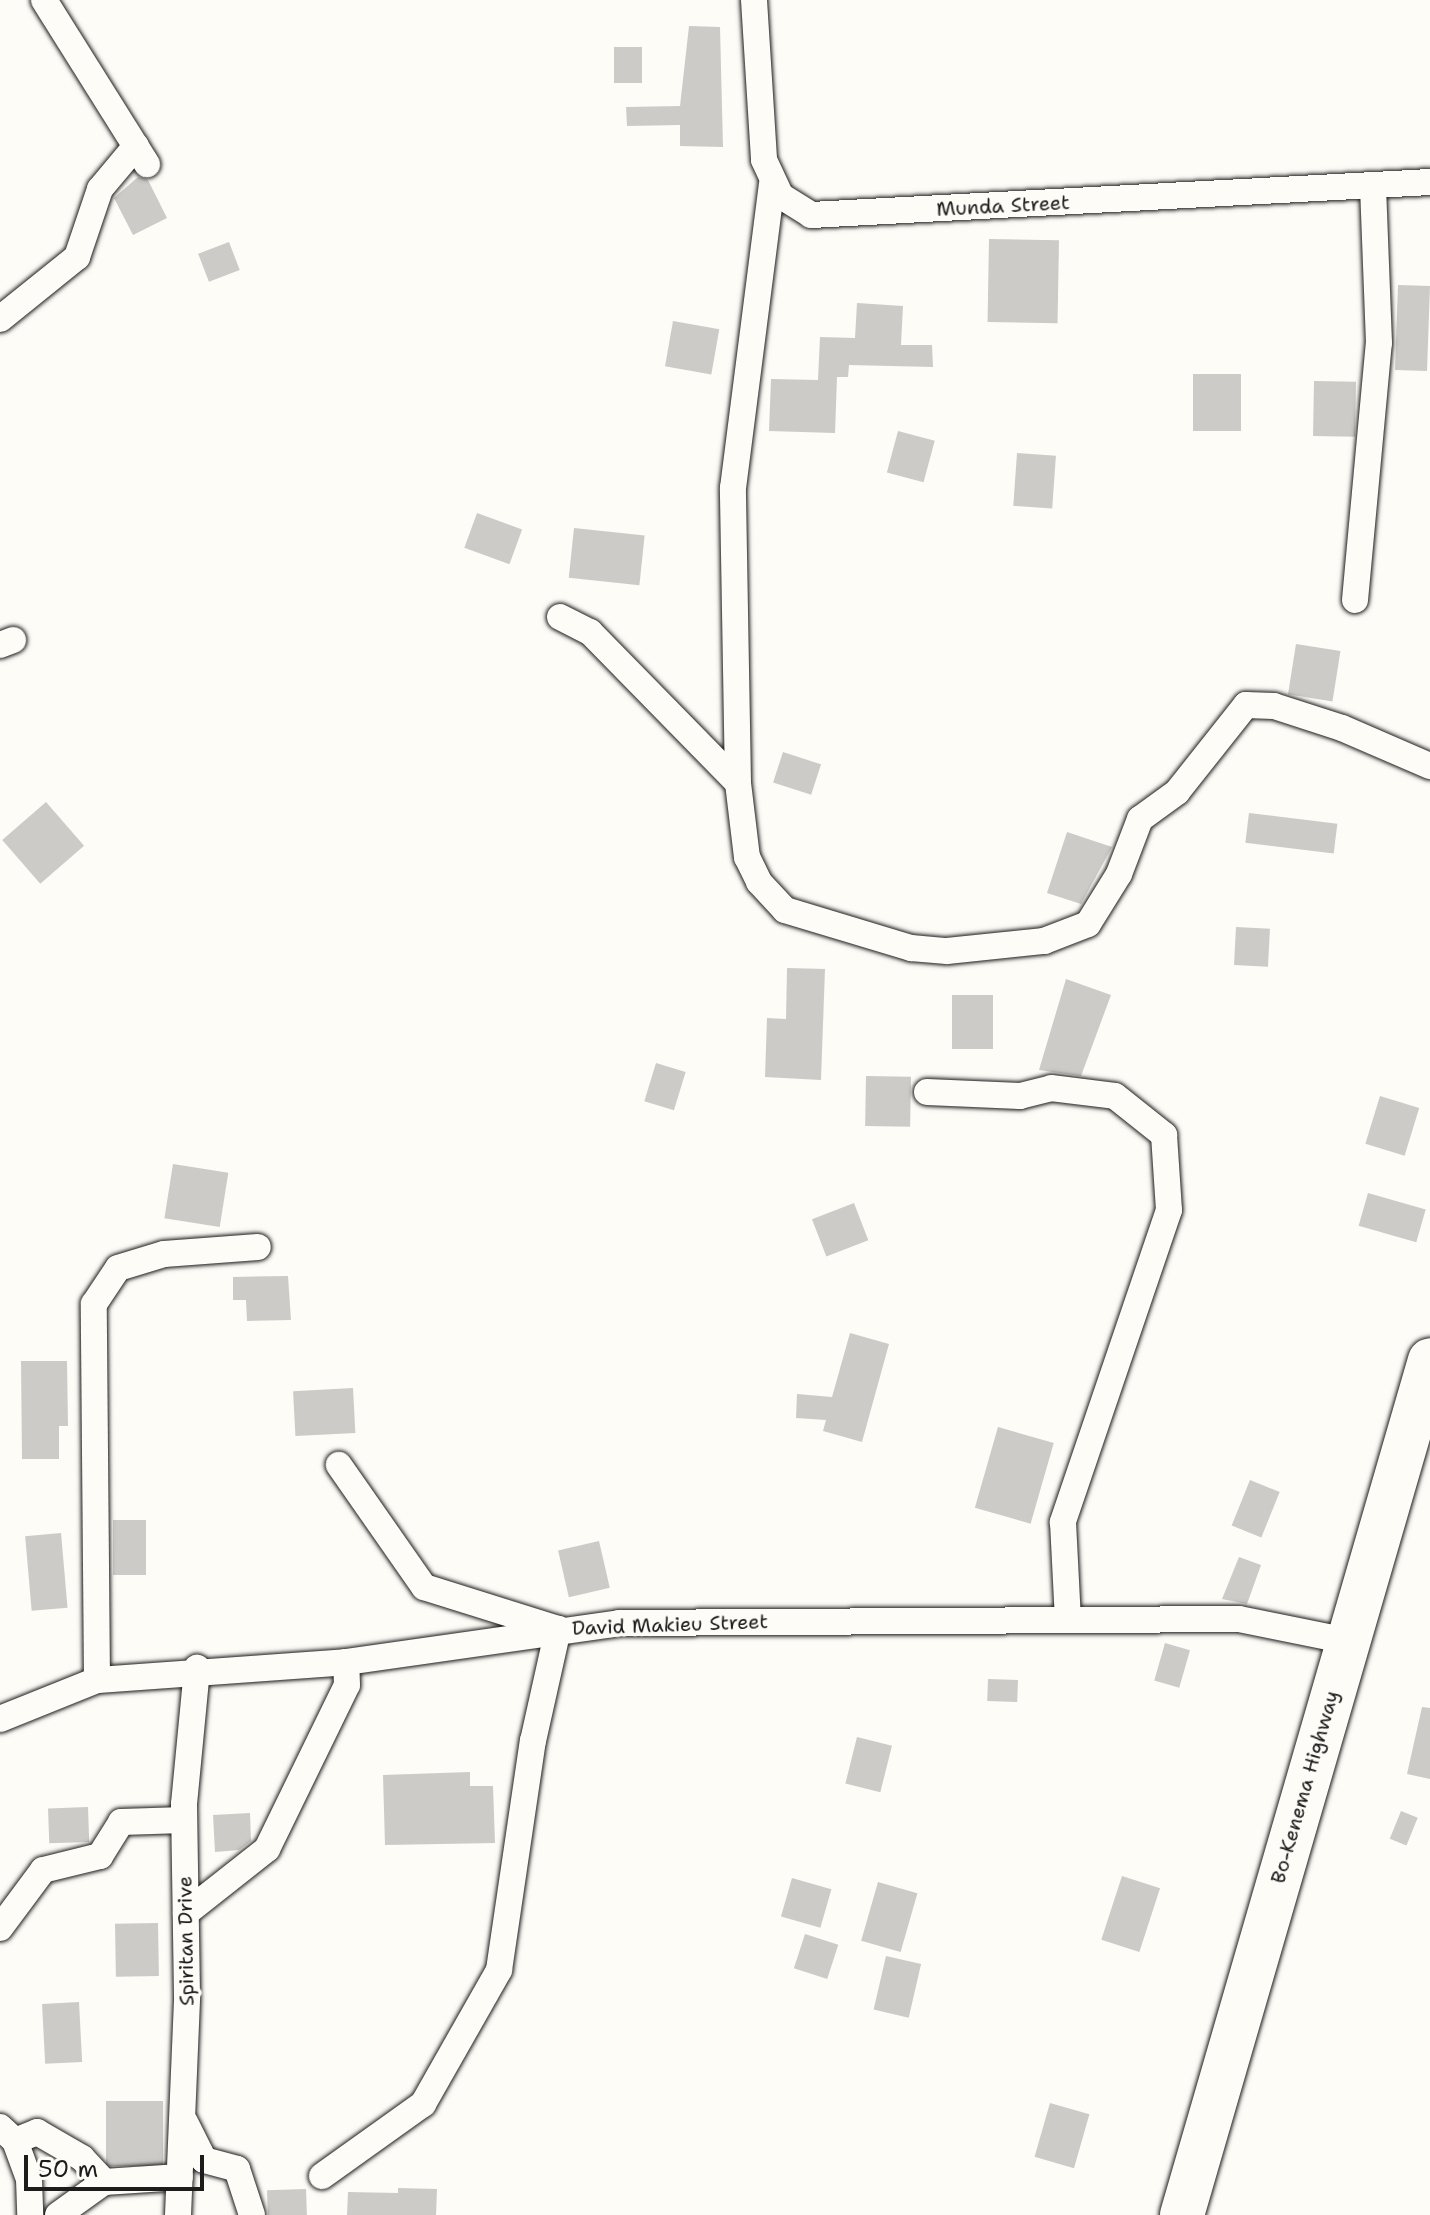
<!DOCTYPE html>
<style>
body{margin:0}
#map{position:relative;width:1430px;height:2215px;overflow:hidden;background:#fdfcf7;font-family:"Shantell Sans",sans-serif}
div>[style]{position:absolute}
.building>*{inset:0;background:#cccbc8;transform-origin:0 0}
.roads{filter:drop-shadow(0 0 2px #1c1c1c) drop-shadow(0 0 2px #1c1c1c)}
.street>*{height:26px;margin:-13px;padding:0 13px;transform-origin:13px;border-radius:13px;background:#fdfcf7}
.highway>*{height:44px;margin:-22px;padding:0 22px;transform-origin:22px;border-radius:22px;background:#fdfcf7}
span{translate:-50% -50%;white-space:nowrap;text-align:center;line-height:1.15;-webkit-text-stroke:7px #fdfcf7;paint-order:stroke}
.street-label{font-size:20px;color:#1c1c1c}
.scale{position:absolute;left:24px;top:2155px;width:180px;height:36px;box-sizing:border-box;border:4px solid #1c1c1c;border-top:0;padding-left:10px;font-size:24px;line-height:28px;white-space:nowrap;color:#1c1c1c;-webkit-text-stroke:6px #fdfcf7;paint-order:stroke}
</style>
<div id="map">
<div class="building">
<i style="clip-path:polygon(689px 26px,720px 27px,723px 147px,680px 146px,680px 125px,627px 126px,626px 107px,680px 106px)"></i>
<i style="left:614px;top:47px;width:28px;height:36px"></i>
<i style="clip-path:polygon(138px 177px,148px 180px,167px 218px,133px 235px,114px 198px)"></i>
<i style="left:989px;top:239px;width:70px;height:83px;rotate:1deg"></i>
<i style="left:229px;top:242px;width:30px;height:33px;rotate:69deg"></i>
<i style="left:1398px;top:285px;width:32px;height:85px;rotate:2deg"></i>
<i style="clip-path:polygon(857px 303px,903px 306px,901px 345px,932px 345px,933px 367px,849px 365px,848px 377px,837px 377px,835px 433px,769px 431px,771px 379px,818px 380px,820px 337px,855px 338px)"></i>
<i style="left:673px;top:321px;width:47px;height:46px;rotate:10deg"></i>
<i style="left:1193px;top:374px;width:48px;height:57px"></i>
<i style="left:1314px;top:381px;width:42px;height:55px;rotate:1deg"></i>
<i style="left:898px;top:431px;width:38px;height:43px;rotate:15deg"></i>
<i style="left:1017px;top:453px;width:39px;height:53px;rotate:4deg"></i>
<i style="left:477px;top:513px;width:48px;height:37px;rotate:20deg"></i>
<i style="left:574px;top:528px;width:71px;height:50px;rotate:6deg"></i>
<i style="left:1296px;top:644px;width:45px;height:51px;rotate:9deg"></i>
<i style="left:783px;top:752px;width:40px;height:32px;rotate:18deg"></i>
<i style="left:46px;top:802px;width:58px;height:58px;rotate:49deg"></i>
<i style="left:1249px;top:813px;width:89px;height:30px;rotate:7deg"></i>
<i style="clip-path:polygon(1067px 832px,1112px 847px,1081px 904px,1047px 893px)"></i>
<i style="left:1236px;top:927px;width:34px;height:38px;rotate:3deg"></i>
<i style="clip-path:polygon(787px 968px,825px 969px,821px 1080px,765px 1077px,767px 1018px,786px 1019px)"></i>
<i style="clip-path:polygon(1066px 979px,1111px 995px,1081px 1076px,1039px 1070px)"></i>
<i style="left:952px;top:995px;width:41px;height:54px"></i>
<i style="left:656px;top:1063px;width:31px;height:40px;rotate:17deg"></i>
<i style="left:866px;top:1076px;width:45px;height:50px;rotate:1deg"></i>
<i style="left:1380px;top:1096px;width:41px;height:50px;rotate:17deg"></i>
<i style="left:173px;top:1164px;width:56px;height:55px;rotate:9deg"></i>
<i style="left:1368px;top:1193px;width:60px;height:34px;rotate:16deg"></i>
<i style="left:854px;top:1203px;width:40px;height:45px;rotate:69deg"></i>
<i style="clip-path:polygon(288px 1276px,291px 1320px,247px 1321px,246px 1300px,233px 1300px,233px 1277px)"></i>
<i style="clip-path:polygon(850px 1333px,889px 1344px,862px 1442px,823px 1431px,826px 1420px,796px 1418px,797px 1394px,832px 1397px)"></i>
<i style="clip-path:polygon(21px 1361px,67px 1361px,68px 1426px,59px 1426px,59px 1459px,22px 1459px)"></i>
<i style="left:353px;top:1388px;width:45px;height:60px;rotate:87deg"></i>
<i style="left:998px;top:1427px;width:58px;height:84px;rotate:16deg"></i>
<i style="left:1250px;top:1480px;width:32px;height:49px;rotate:22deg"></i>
<i style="left:113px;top:1520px;width:33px;height:55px"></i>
<i style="left:61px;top:1533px;width:75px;height:36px;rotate:85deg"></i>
<i style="left:599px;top:1541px;width:48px;height:42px;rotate:77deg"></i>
<i style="clip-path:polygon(1239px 1557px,1261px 1565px,1247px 1604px,1222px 1599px)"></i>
<i style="left:1165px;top:1643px;width:26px;height:39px;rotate:16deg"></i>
<i style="left:988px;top:1679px;width:30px;height:22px;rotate:2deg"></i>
<i style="clip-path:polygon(1422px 1707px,1430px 1708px,1430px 1779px,1407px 1774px)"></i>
<i style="left:857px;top:1737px;width:36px;height:48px;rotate:14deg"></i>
<i style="clip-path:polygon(470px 1772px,470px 1786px,493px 1786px,495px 1843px,385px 1845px,383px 1775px)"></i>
<i style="left:88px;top:1807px;width:35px;height:40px;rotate:88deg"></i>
<i style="left:1401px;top:1811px;width:18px;height:30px;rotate:22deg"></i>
<i style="clip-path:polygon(250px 1813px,251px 1841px,239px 1850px,215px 1852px,213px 1815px)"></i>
<i style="left:1122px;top:1876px;width:40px;height:67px;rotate:18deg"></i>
<i style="left:792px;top:1878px;width:41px;height:40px;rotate:16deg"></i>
<i style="left:878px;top:1882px;width:41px;height:61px;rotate:16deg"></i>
<i style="left:158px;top:1923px;width:53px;height:43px;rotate:89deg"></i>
<i style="left:805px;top:1934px;width:35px;height:36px;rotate:18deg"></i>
<i style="left:886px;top:1956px;width:36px;height:55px;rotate:13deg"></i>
<i style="left:79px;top:2002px;width:60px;height:37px;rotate:87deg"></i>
<i style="left:106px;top:2101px;width:57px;height:65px"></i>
<i style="left:1050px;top:2103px;width:41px;height:56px;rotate:16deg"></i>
<i style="clip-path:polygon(398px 2188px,437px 2189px,436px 2215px,347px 2215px,348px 2192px,398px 2193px)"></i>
<i style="left:306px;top:2189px;width:26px;height:39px;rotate:88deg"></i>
</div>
<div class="roads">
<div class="street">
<i style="left:44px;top:0;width:194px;rotate:57.9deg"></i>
<i style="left:754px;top:0;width:160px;rotate:86.4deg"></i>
<i style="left:764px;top:160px;width:40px;rotate:65deg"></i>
<i style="left:781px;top:196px;width:36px;rotate:32deg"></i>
<i style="left:811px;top:215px;width:620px;rotate:-3.05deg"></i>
<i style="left:0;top:319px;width:99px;rotate:-38.8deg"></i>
<i style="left:77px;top:257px;width:72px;rotate:-71.3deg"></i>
<i style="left:100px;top:189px;width:56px;rotate:-50.1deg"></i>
<i style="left:1355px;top:600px;width:258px;rotate:-84.7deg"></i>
<i style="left:1379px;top:343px;width:158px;rotate:-92.2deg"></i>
<i style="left:560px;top:617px;width:34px;rotate:27deg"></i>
<i style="left:590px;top:632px;width:211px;rotate:45.6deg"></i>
<i style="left:738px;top:783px;width:75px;rotate:83.1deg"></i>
<i style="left:747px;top:857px;width:28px;rotate:64deg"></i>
<i style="left:759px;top:882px;width:38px;rotate:47deg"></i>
<i style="left:785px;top:910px;width:132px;rotate:16.8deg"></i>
<i style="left:911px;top:948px;width:36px;rotate:5deg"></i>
<i style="left:947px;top:951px;width:98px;rotate:-5.9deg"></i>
<i style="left:1044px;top:941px;width:47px;rotate:-21.1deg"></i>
<i style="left:1088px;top:924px;width:59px;rotate:-58.2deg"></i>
<i style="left:1119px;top:874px;width:59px;rotate:-69.1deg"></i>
<i style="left:1140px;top:819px;width:46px;rotate:-36.1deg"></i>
<i style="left:1177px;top:792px;width:111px;rotate:-51.6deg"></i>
<i style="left:1246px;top:705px;width:28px;rotate:2deg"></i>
<i style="left:1274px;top:706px;width:71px;rotate:17.9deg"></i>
<i style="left:1342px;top:728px;width:96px;rotate:23.4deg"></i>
<i style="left:0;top:645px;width:14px;rotate:-21deg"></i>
<i style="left:738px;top:783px;width:295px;rotate:-91deg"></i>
<i style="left:733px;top:488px;width:306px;rotate:-82.7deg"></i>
<i style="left:927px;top:1092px;width:93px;rotate:2.5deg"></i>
<i style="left:1020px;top:1096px;width:32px;rotate:-14deg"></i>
<i style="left:1051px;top:1088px;width:64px;rotate:7.1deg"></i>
<i style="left:1115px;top:1096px;width:63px;rotate:38.5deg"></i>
<i style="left:1164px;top:1135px;width:75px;rotate:86.2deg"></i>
<i style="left:1169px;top:1210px;width:330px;rotate:108.8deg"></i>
<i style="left:1063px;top:1522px;width:98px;rotate:87.1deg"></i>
<i style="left:97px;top:1680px;width:376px;rotate:-90.5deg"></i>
<i style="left:94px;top:1304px;width:43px;rotate:-56.3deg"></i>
<i style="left:118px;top:1268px;width:48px;rotate:-16.9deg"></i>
<i style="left:164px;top:1254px;width:94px;rotate:-4.3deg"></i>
<i style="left:0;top:1719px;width:105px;rotate:-21.9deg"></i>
<i style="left:97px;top:1680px;width:250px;rotate:-4.1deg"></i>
<i style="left:346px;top:1662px;width:276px;rotate:-8.1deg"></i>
<i style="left:619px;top:1623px;width:620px;rotate:-0.37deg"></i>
<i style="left:1239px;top:1619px;width:111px;rotate:11.4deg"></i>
<i style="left:186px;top:1913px;width:103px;rotate:-38.3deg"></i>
<i style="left:267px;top:1849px;width:182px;rotate:-64deg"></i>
<i style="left:347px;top:1685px;width:23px;rotate:-92deg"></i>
<i style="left:0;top:1928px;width:72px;rotate:-53.4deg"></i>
<i style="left:43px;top:1870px;width:59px;rotate:-13.8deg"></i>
<i style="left:100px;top:1856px;width:40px;rotate:-58deg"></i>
<i style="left:121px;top:1822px;width:63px;rotate:-1.8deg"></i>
<i style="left:185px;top:2122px;width:42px;rotate:63.4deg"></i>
<i style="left:204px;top:2160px;width:34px;rotate:15deg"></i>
<i style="left:237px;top:2169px;width:48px;rotate:71.9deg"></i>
<i style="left:0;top:2127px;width:21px;rotate:43deg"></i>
<i style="left:15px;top:2141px;width:40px;rotate:69.8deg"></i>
<i style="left:29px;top:2179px;width:36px;rotate:88deg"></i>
<i style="left:15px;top:2141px;width:24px;rotate:-22deg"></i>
<i style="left:37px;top:2132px;width:52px;rotate:30deg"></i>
<i style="left:82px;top:2158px;width:33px;rotate:47deg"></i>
<i style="left:322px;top:2176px;width:124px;rotate:-35.5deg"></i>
<i style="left:423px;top:2104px;width:154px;rotate:-60.4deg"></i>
<i style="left:499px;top:1970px;width:232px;rotate:-81.6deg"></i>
<i style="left:533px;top:1741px;width:115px;rotate:-77.4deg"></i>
<i style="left:558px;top:1629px;width:140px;rotate:-162.6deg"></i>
<i style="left:424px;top:1587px;width:149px;rotate:-124.9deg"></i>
<i style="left:58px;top:2215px;width:57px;rotate:-35.7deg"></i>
<i style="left:104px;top:2182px;width:76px;rotate:-3.8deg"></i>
<i style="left:178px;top:2215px;width:219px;rotate:-87.6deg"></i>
<i style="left:187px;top:1996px;width:192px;rotate:-90.9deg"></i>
<i style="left:184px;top:1804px;width:137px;rotate:-84.5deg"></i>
</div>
<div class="highway">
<i style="left:1182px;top:2215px;width:890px;rotate:-73.82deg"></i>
</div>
</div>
<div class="street-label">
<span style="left:1003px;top:206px;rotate:-3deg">Munda Street</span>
<span style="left:670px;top:1625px;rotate:-2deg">David Makieu Street</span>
<span style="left:1305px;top:1787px;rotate:-74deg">Bo-Kenema Highway</span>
<span style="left:186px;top:1941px;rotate:-91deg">Spiritan Drive</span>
</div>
<div class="scale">50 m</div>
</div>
